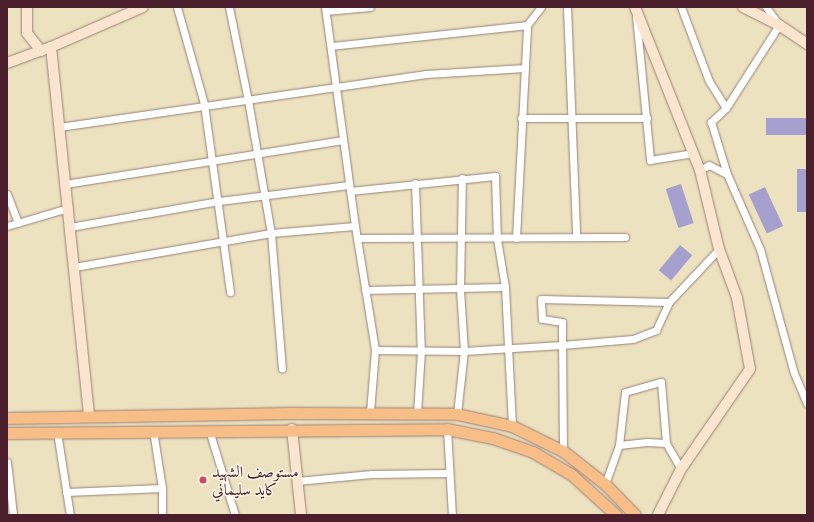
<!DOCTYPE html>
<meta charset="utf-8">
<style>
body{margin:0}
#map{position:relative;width:814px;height:522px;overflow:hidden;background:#ece2c0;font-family:"Gentium Book Plus",Amiri,serif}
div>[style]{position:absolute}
.building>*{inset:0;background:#a5a0cd;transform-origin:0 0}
.roads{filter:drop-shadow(0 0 1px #9b8076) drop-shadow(0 0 1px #9b8076)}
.street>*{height:7px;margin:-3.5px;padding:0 3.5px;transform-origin:3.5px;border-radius:3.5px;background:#fff}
.secondary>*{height:10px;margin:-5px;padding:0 5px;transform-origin:5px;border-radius:5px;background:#fce5cf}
.primary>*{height:11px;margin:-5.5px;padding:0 5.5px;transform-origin:5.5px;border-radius:5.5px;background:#f7be87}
.dots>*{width:11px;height:11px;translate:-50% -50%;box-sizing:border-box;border:2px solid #fcf5e5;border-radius:50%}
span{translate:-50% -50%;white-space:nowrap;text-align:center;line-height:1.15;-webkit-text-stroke:3px #fcf5e5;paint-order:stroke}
.poi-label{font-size:16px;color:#4a1f2b}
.left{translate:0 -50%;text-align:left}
.frame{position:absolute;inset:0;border:8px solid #4a1f2b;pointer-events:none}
</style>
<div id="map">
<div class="building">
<i style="left:766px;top:118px;width:41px;height:17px"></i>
<i style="left:797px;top:169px;width:10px;height:43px"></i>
<i style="left:681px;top:184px;width:41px;height:16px;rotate:72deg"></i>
<i style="left:765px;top:187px;width:43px;height:18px;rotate:65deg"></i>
<i style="left:680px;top:245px;width:16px;height:33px;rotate:40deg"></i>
</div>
<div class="roads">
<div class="street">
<i style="left:177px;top:7px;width:101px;rotate:74.4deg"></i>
<i style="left:204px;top:104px;width:190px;rotate:82.1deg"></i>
<i style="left:229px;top:7px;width:95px;rotate:78.5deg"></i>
<i style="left:248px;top:100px;width:135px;rotate:80.2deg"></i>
<i style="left:271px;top:233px;width:136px;rotate:85.4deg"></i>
<i style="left:325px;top:7px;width:221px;rotate:82.2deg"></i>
<i style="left:355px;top:226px;width:126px;rotate:80.8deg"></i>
<i style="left:375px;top:350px;width:62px;rotate:94.6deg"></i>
<i style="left:567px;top:7px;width:229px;rotate:87.7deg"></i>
<i style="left:681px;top:7px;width:79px;rotate:69.3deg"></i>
<i style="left:709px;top:81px;width:32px;rotate:58deg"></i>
<i style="left:766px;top:7px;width:22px;rotate:54deg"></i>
<i style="left:779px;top:25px;width:98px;rotate:122.6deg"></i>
<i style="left:726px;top:108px;width:21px;rotate:137deg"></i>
<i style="left:711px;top:122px;width:54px;rotate:72.9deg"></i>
<i style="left:727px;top:174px;width:82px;rotate:66.3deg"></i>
<i style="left:760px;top:249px;width:129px;rotate:74.7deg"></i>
<i style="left:794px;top:373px;width:33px;rotate:67deg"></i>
<i style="left:326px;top:11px;width:44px;rotate:-5.2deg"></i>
<i style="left:636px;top:16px;width:145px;rotate:84.4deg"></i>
<i style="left:650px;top:160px;width:44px;rotate:-9.2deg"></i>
<i style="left:331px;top:46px;width:197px;rotate:-6.1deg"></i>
<i style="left:521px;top:118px;width:126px"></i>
<i style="left:59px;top:127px;width:371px;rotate:-8.2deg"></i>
<i style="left:426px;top:74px;width:99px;rotate:-3.5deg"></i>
<i style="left:700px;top:170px;width:10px;rotate:-29deg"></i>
<i style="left:709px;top:165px;width:20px;rotate:27deg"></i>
<i style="left:415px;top:183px;width:168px;rotate:88deg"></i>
<i style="left:421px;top:351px;width:62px;rotate:93.7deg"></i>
<i style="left:65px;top:184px;width:280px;rotate:-9deg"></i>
<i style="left:350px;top:191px;width:146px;rotate:-5.9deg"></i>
<i style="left:495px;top:176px;width:63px;rotate:88.2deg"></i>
<i style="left:497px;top:239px;width:49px;rotate:80.5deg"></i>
<i style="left:505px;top:287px;width:139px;rotate:87.1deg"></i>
<i style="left:7px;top:194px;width:31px;rotate:69deg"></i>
<i style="left:7px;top:226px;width:64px;rotate:-16.4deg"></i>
<i style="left:70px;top:227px;width:151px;rotate:-9.9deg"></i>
<i style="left:219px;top:201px;width:131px;rotate:-7deg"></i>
<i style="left:357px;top:238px;width:268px;rotate:-0.2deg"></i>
<i style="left:516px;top:238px;width:213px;rotate:-87deg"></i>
<i style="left:527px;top:25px;width:23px;rotate:-52deg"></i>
<i style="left:74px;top:267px;width:200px;rotate:-9.8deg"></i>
<i style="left:271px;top:233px;width:84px;rotate:-4.8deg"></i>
<i style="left:365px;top:290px;width:140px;rotate:-1.2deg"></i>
<i style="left:375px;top:350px;width:89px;rotate:0.6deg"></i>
<i style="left:464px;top:351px;width:98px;rotate:-3.5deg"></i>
<i style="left:562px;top:345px;width:23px;rotate:-90deg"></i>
<i style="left:562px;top:322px;width:20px;rotate:-171deg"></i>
<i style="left:542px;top:319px;width:20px;rotate:-93deg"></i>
<i style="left:541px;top:299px;width:128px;rotate:1.3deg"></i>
<i style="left:457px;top:414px;width:63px;rotate:-83.7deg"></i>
<i style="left:464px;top:351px;width:62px;rotate:-93.7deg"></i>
<i style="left:460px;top:289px;width:111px;rotate:-89deg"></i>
<i style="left:447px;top:429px;width:86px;rotate:86.7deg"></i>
<i style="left:153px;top:430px;width:59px;rotate:81.2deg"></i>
<i style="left:162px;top:488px;width:27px;rotate:90deg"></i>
<i style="left:209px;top:430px;width:89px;rotate:73deg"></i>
<i style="left:57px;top:432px;width:84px;rotate:81.1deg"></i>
<i style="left:619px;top:445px;width:53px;rotate:-83.5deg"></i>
<i style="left:625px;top:392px;width:37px;rotate:-16deg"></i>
<i style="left:661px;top:382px;width:61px;rotate:85.3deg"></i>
<i style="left:563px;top:451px;width:106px;rotate:-90.5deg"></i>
<i style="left:562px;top:345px;width:71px;rotate:-4.8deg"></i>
<i style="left:633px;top:339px;width:25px;rotate:-21deg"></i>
<i style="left:656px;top:330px;width:31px;rotate:-65deg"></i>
<i style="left:669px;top:302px;width:73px;rotate:-46.7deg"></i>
<i style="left:7px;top:462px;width:53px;rotate:83.5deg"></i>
<i style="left:297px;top:481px;width:75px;rotate:-5.3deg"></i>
<i style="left:372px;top:474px;width:76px;rotate:-0.8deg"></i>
<i style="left:605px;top:484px;width:41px;rotate:-70.3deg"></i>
<i style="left:619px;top:445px;width:28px;rotate:-6deg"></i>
<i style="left:647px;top:442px;width:19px;rotate:3deg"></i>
<i style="left:666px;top:443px;width:30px;rotate:60deg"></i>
<i style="left:66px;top:492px;width:96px;rotate:-2.4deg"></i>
</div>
<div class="secondary">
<i style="left:27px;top:7px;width:26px;rotate:90deg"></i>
<i style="left:27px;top:33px;width:23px;rotate:52deg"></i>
<i style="left:635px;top:7px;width:175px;rotate:68.3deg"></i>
<i style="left:700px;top:170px;width:81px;rotate:76.5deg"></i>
<i style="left:719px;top:249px;width:52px;rotate:69.8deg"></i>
<i style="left:737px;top:298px;width:72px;rotate:79.6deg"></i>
<i style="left:750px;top:369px;width:121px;rotate:124.6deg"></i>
<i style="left:681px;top:469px;width:51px;rotate:116.6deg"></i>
<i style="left:743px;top:7px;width:40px;rotate:26.6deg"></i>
<i style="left:779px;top:25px;width:34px;rotate:34deg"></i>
<i style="left:51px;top:47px;width:371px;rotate:84.1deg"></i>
<i style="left:7px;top:63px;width:47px;rotate:-20deg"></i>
<i style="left:51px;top:47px;width:100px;rotate:-23.5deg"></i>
<i style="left:292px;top:429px;width:86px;rotate:84deg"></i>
</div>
<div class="primary">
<i style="left:7px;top:418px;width:284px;rotate:-1deg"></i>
<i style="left:291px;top:413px;width:166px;rotate:0.3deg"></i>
<i style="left:457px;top:414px;width:56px;rotate:12.3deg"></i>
<i style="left:512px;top:426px;width:57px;rotate:26.1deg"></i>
<i style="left:563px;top:451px;width:53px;rotate:38.2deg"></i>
<i style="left:605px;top:484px;width:43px;rotate:45.9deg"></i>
<i style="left:7px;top:433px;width:440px;rotate:-0.5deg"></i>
<i style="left:447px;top:429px;width:47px;rotate:11.1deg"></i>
<i style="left:493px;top:438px;width:42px;rotate:19.3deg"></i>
<i style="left:533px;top:452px;width:45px;rotate:30.5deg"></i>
<i style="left:572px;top:475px;width:59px;rotate:42.3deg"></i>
</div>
</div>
<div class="dots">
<i style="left:203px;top:480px;background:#d1495b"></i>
</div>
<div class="poi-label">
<span class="left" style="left:212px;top:480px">مستوصف الشهيد<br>كايد سليماني</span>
</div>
<div class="frame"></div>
</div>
